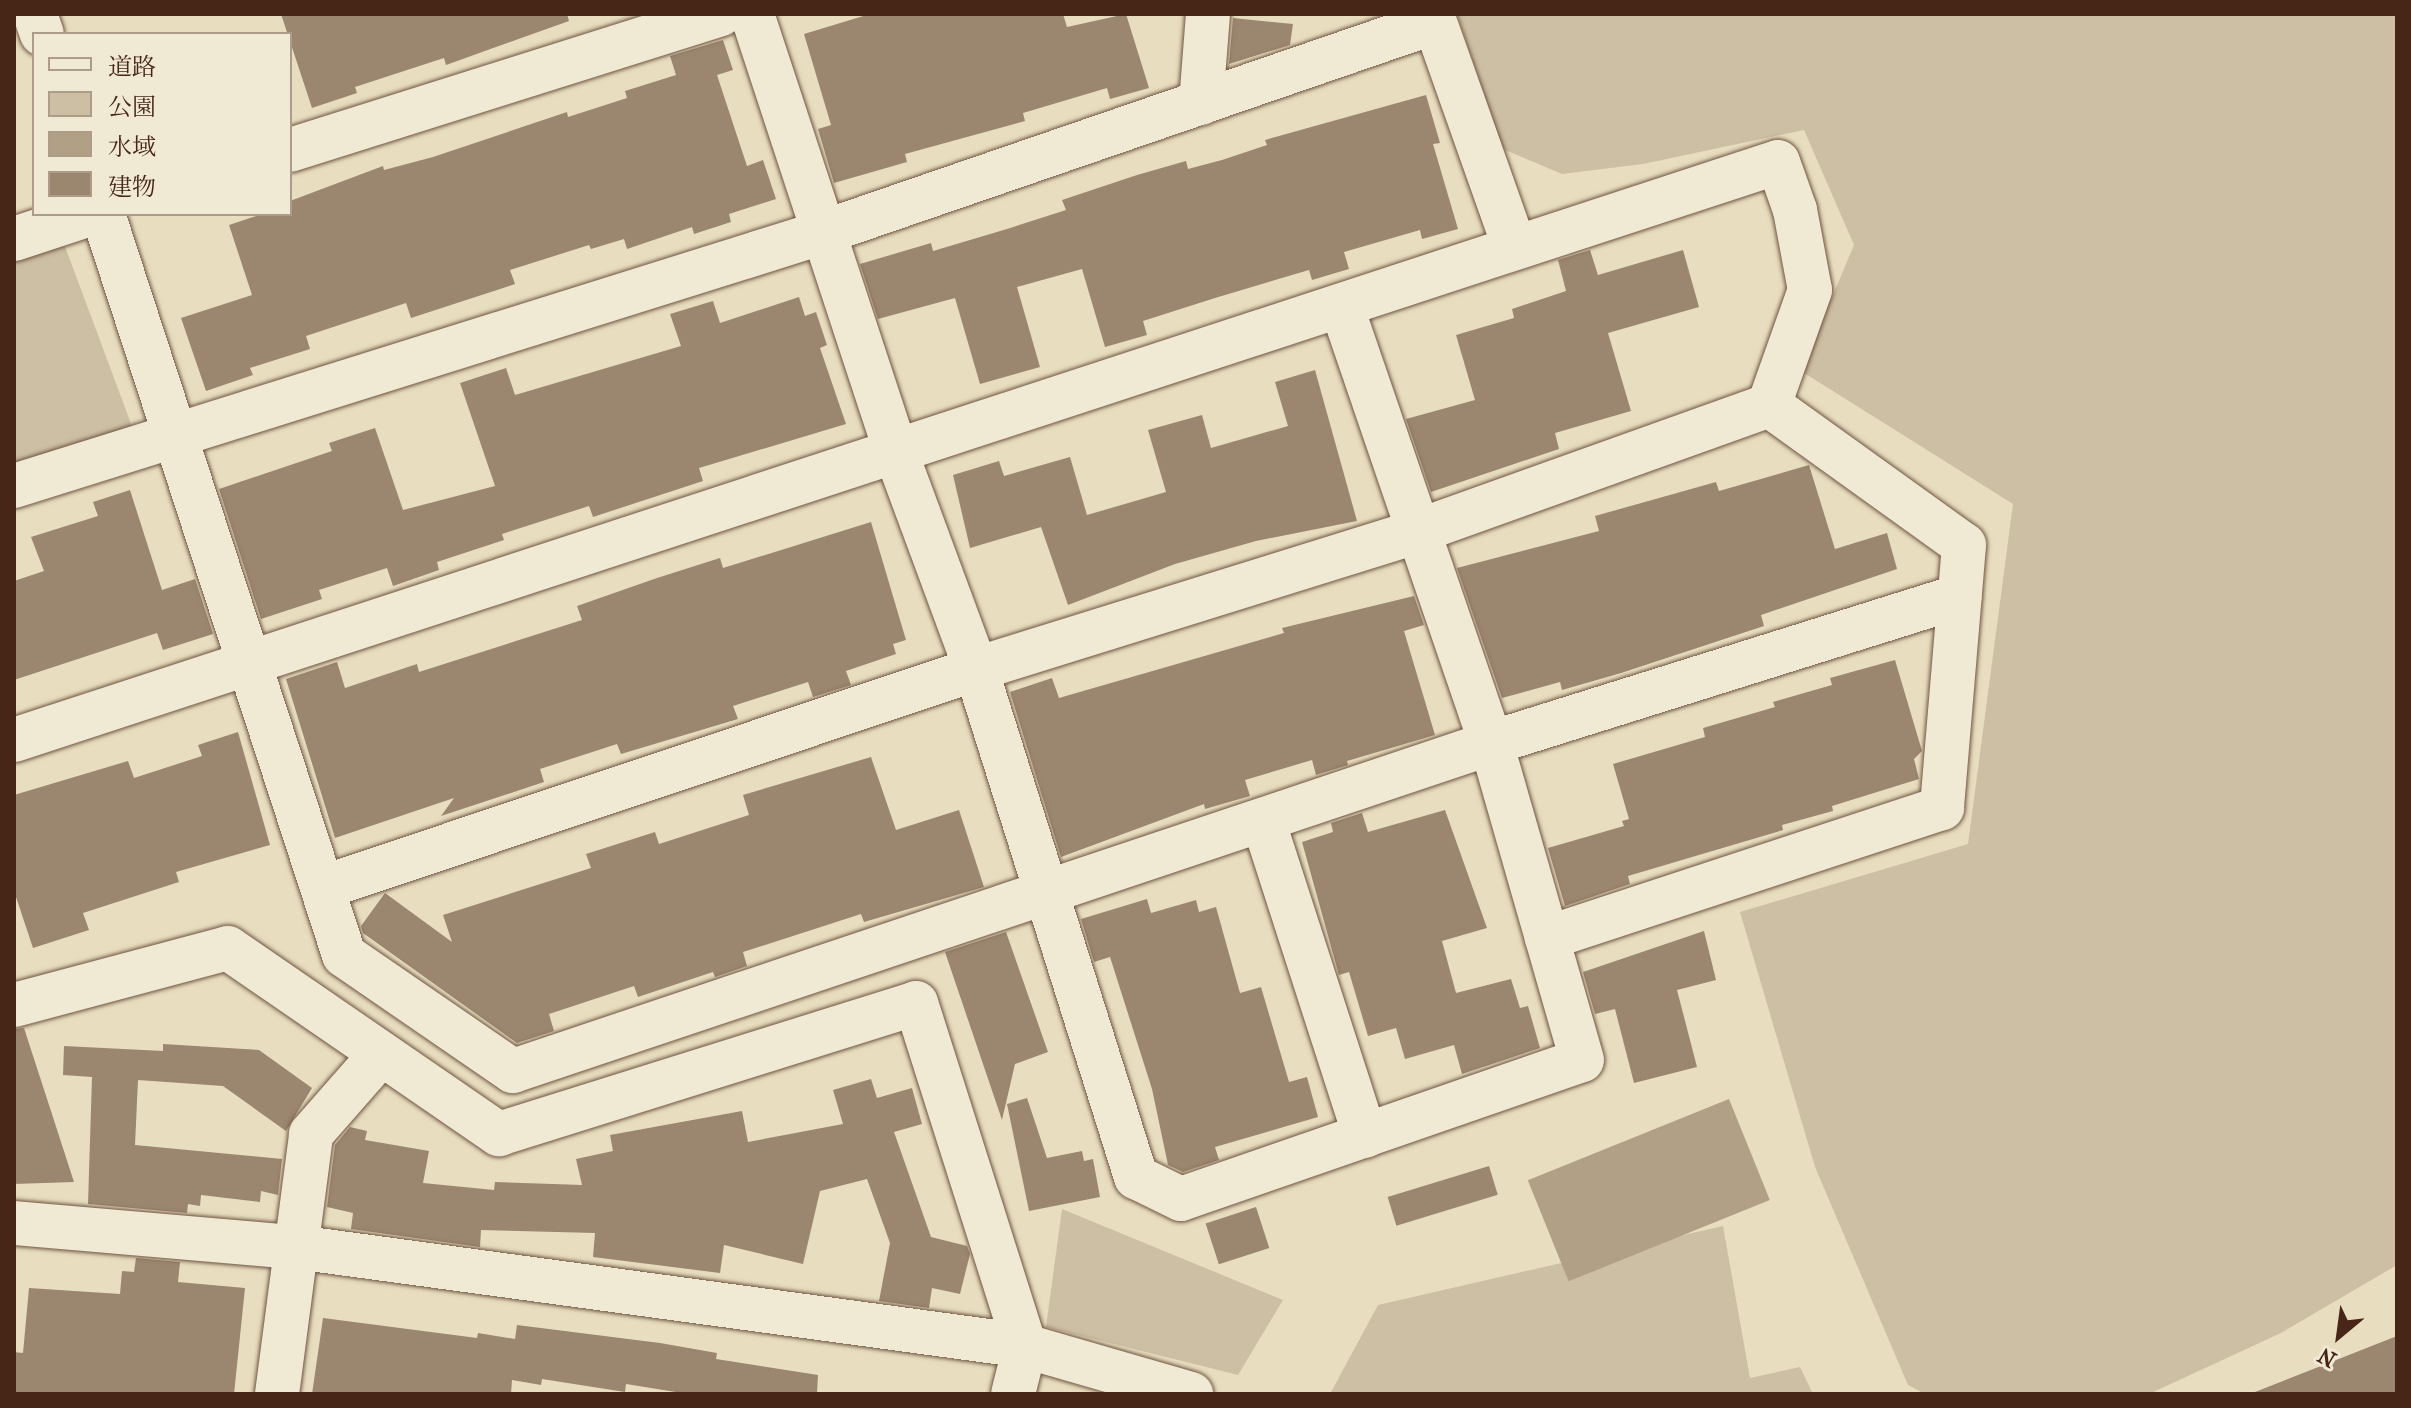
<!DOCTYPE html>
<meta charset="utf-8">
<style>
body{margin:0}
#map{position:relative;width:2411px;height:1408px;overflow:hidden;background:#e8debf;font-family:"IM FELL French Canon","Noto Serif JP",serif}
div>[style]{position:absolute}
.green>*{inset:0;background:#cdbfa3}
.water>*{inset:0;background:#b19f86;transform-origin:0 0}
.building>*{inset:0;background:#9b866f;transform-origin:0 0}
.roads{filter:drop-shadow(0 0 2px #6f5442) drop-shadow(0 0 2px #6f5442)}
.minor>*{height:44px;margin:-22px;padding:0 22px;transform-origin:22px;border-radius:22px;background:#f0ead5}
span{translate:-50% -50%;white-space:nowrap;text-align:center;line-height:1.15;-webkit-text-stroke:6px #f0ead5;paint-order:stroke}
.frame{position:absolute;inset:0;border:16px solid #472618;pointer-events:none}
.legend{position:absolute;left:32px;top:32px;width:260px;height:184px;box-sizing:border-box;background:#f0ead5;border:2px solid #ac9c89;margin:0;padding:10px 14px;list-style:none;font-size:24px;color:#472618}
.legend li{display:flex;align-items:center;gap:16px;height:40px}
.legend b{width:40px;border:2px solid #ac9c89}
.north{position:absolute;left:2299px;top:1296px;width:80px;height:80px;-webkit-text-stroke:6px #f0ead5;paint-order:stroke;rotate:209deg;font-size:22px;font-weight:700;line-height:32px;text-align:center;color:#472618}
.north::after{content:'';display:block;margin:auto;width:28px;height:36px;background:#472618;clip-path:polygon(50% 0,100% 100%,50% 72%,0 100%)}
</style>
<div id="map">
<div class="green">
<i style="clip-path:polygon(1457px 14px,2397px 14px,2397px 1265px,2281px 1333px,2149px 1394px,1925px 1394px,1908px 1385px,1815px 1167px,1740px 912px,1968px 844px,2013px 504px,1801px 371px,1854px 245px,1804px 130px,1643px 164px,1562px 174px,1503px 149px)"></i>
<i style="clip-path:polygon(57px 225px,139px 445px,14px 486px,14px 239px)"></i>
<i style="clip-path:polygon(1062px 1209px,1283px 1300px,1238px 1375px,1046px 1327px)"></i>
<i style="clip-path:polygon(1723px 1226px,1750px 1378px,1800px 1367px,1813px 1394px,1330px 1394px,1378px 1305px)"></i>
</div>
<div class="water">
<i style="left:1729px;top:1099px;width:109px;height:217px;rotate:68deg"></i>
</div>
<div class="building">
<i style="clip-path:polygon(281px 14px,567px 14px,569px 21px,446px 65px,444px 58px,355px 87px,357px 93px,312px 108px)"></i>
<i style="clip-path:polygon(870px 14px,1063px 14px,1067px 27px,1126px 14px,1149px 88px,1110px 99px,1107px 88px,1023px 113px,1025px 121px,905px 154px,907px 162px,834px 183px,818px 129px,831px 125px,804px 34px)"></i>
<i style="clip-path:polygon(1233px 18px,1293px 24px,1290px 45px,1229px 64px)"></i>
<i style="clip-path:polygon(723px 40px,733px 70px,717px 75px,747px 166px,763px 160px,776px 199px,729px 214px,731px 222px,694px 234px,692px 227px,627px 249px,624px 239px,591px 249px,589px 245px,510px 270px,515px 284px,411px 318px,406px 303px,306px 336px,310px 349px,250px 368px,253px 375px,206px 391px,181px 318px,252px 295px,229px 225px,262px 214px,290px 214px,290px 201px,383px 166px,384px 170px,433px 157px,567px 112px,568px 117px,627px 98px,625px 91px,676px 75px,670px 56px)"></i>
<i style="clip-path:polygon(1426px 95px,1440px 143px,1433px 144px,1458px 229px,1422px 239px,1420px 230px,1344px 252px,1349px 269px,1312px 280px,1309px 270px,1215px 298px,1143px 321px,1147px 335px,1105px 347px,1082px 269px,1017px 287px,1040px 367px,980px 384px,955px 298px,878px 319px,860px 264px,931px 243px,933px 251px,1007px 229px,1066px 210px,1062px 200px,1137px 175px,1186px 161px,1188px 169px,1222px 160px,1267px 145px,1265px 140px)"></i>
<i style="clip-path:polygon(1590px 250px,1598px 275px,1683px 250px,1699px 307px,1608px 333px,1631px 411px,1555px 433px,1559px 449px,1431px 492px,1406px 419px,1475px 400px,1456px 335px,1514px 318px,1512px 309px,1566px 291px,1558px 260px)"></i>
<i style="clip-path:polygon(799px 297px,805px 316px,816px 312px,827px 345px,820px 348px,846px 424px,699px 468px,703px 481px,593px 517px,589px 506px,502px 534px,504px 540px,437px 562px,439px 570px,393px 586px,387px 568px,319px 590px,322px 599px,261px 619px,219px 489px,332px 451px,329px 443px,375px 428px,403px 510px,495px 486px,460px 383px,506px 368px,515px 395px,681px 346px,670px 314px,713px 301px,720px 323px)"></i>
<i style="clip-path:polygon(1315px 370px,1357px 521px,1256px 541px,1175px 564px,1068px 605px,1041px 527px,970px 548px,953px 475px,999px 461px,1004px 476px,1070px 457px,1087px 515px,1166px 492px,1148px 430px,1202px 415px,1211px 448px,1288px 426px,1275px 382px)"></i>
<i style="clip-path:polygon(1809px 465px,1835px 549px,1887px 533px,1897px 569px,1761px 615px,1764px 626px,1621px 673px,1562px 690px,1560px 682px,1502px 698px,1457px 568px,1599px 531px,1595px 516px,1716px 482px,1719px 491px)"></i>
<i style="clip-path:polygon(130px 490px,162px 590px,195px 579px,213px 634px,163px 650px,157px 633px,14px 680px,14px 581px,44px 571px,31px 537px,98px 516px,93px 502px)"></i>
<i style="clip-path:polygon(871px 522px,906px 640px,893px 644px,896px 654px,846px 671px,851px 685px,813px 697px,808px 682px,733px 706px,738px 719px,621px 754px,617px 744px,540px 769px,544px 782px,441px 816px,454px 798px,335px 838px,286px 679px,337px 662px,345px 688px,417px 664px,419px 672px,582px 620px,577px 606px,657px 578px,720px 558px,723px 568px)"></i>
<i style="clip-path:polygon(1414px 596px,1424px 625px,1404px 631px,1435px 735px,1347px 761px,1348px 765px,1316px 775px,1312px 760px,1245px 780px,1250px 796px,1205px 809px,1204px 804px,1061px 857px,1010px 692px,1052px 678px,1059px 698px,1284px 633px,1282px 628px)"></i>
<i style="clip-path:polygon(1895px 660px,1922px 751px,1914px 759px,1919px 779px,1832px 806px,1833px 811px,1782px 825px,1783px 830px,1628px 876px,1630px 884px,1565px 906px,1548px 848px,1624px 826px,1622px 821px,1629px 819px,1613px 764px,1705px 737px,1703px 728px,1775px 707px,1773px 702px,1832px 685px,1830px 678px)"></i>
<i style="clip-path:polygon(238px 732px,270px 845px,176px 872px,179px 882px,83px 913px,89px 930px,33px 948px,14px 891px,14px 795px,128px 761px,134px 778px,202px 756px,198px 745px)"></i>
<i style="clip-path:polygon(871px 757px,896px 830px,959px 810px,984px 887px,864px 922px,861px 914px,743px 952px,747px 966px,715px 977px,713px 972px,638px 997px,634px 986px,549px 1014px,554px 1031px,517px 1043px,363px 933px,361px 926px,385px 893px,452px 942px,443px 915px,591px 868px,586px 854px,655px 832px,659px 844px,749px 815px,743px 795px)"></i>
<i style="clip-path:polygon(1445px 810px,1487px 928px,1442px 941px,1456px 993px,1511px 979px,1520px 1008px,1528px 1006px,1540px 1048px,1462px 1074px,1454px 1045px,1405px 1059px,1396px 1028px,1368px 1036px,1349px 972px,1339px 975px,1302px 842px,1333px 832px,1331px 823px,1362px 813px,1368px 832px)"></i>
<i style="clip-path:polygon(1147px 899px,1151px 913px,1196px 900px,1199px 912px,1216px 907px,1240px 993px,1261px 987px,1289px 1082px,1307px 1077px,1318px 1117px,1215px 1147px,1219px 1160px,1183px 1172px,1168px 1165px,1152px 1089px,1110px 957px,1094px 962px,1081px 919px)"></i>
<i style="clip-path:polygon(1704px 931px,1716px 980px,1677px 990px,1697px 1067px,1634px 1083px,1615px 1009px,1595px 1014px,1583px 972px)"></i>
<i style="clip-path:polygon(1006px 932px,1048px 1052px,1015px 1064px,1002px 1120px,945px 952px)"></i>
<i style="clip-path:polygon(24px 1028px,74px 1182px,14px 1184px,14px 1029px)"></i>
<i style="clip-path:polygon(163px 1044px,259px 1050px,312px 1088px,286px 1131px,223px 1086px,138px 1080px,135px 1145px,282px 1159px,278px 1195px,261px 1191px,260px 1202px,201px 1195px,200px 1206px,188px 1204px,187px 1213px,88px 1204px,92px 1077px,63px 1075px,64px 1046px,163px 1051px)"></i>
<i style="clip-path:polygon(871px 1079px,877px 1098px,912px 1088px,922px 1124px,894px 1132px,931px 1237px,967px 1246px,970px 1254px,960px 1294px,932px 1288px,929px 1308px,879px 1301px,890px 1243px,867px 1179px,820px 1191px,803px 1264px,724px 1245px,720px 1273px,593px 1257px,595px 1233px,481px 1230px,480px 1247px,351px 1229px,353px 1213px,327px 1207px,335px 1145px,350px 1127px,367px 1131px,365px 1140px,429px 1151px,423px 1183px,494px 1190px,495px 1182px,582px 1185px,576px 1159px,613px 1151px,610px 1135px,742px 1111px,748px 1142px,843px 1124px,833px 1090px)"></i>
<i style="clip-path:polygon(1027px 1098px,1047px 1158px,1082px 1151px,1084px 1161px,1093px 1159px,1100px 1197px,1029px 1211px,1007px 1104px)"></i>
<i style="left:1489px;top:1166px;width:30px;height:106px;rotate:73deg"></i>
<i style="left:1256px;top:1207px;width:43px;height:53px;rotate:72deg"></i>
<i style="clip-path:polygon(136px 1258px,180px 1262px,178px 1282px,245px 1288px,234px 1394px,14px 1394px,14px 1352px,23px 1353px,29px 1288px,120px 1294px,122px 1271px,134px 1272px)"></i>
<i style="clip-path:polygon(323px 1318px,477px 1338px,478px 1333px,515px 1339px,517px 1325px,660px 1343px,717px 1353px,716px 1359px,818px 1375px,817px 1394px,688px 1394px,626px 1384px,625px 1392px,542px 1379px,541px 1385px,512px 1380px,511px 1394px,312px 1394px)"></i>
<i style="clip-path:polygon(2397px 1336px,2397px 1394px,2255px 1394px,2255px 1392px)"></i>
</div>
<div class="roads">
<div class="minor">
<i style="left:35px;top:14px;width:21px;rotate:71deg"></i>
<i style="left:752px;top:14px;width:459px;rotate:71.8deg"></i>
<i style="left:895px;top:450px;width:233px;rotate:69.7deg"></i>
<i style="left:976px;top:669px;width:533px;rotate:72.52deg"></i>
<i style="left:1136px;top:1177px;width:50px;rotate:26.1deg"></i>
<i style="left:1181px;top:1199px;width:424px;rotate:-19.1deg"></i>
<i style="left:1582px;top:1060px;width:330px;rotate:-106deg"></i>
<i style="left:1491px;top:743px;width:462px;rotate:-108.9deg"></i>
<i style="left:1432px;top:14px;width:245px;rotate:70.5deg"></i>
<i style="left:1201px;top:103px;width:89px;rotate:-85.5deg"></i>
<i style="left:290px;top:150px;width:452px;rotate:-17.5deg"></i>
<i style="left:103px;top:214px;width:779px;rotate:71.98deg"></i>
<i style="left:344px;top:955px;width:205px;rotate:34.5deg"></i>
<i style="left:513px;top:1071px;width:1032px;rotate:-18.54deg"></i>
<i style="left:1491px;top:743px;width:491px;rotate:-17.4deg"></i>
<i style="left:14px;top:239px;width:80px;rotate:-18.2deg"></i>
<i style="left:14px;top:486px;width:846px;rotate:-17.41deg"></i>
<i style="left:821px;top:233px;width:646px;rotate:-18.97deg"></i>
<i style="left:14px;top:740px;width:1856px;rotate:-18.14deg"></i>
<i style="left:1778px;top:162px;width:51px;rotate:70.5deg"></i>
<i style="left:1795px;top:210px;width:81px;rotate:79.4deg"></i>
<i style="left:1810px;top:290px;width:122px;rotate:109.6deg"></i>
<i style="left:1769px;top:405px;width:240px;rotate:35.7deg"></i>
<i style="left:1964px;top:545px;width:264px;rotate:94.8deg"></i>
<i style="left:1942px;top:808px;width:416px;rotate:161.8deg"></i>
<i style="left:1263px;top:820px;width:332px;rotate:72.1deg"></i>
<i style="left:324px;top:887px;width:687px;rotate:-18.49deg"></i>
<i style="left:976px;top:669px;width:463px;rotate:-17.3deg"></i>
<i style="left:1418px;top:531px;width:373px;rotate:-19.7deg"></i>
<i style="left:14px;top:1005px;width:221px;rotate:-14.9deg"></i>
<i style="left:228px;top:948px;width:329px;rotate:34.5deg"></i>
<i style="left:499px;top:1134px;width:437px;rotate:-17.4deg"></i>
<i style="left:916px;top:1003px;width:360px;rotate:72.4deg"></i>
<i style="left:1025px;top:1346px;width:49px;rotate:104deg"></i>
<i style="left:14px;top:1223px;width:283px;rotate:4.9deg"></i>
<i style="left:296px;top:1247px;width:736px;rotate:7.73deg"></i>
<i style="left:1025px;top:1346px;width:173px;rotate:16.1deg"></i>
<i style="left:277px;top:1394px;width:262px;rotate:-82.5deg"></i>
<i style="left:311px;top:1134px;width:106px;rotate:-48.8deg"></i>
</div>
</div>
<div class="frame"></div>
<ul class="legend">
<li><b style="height:10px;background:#f0ead5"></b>道路</li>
<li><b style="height:22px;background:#cdbfa3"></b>公園</li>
<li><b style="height:22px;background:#b19f86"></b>水域</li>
<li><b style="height:22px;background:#9b866f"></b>建物</li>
</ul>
<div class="north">N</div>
</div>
